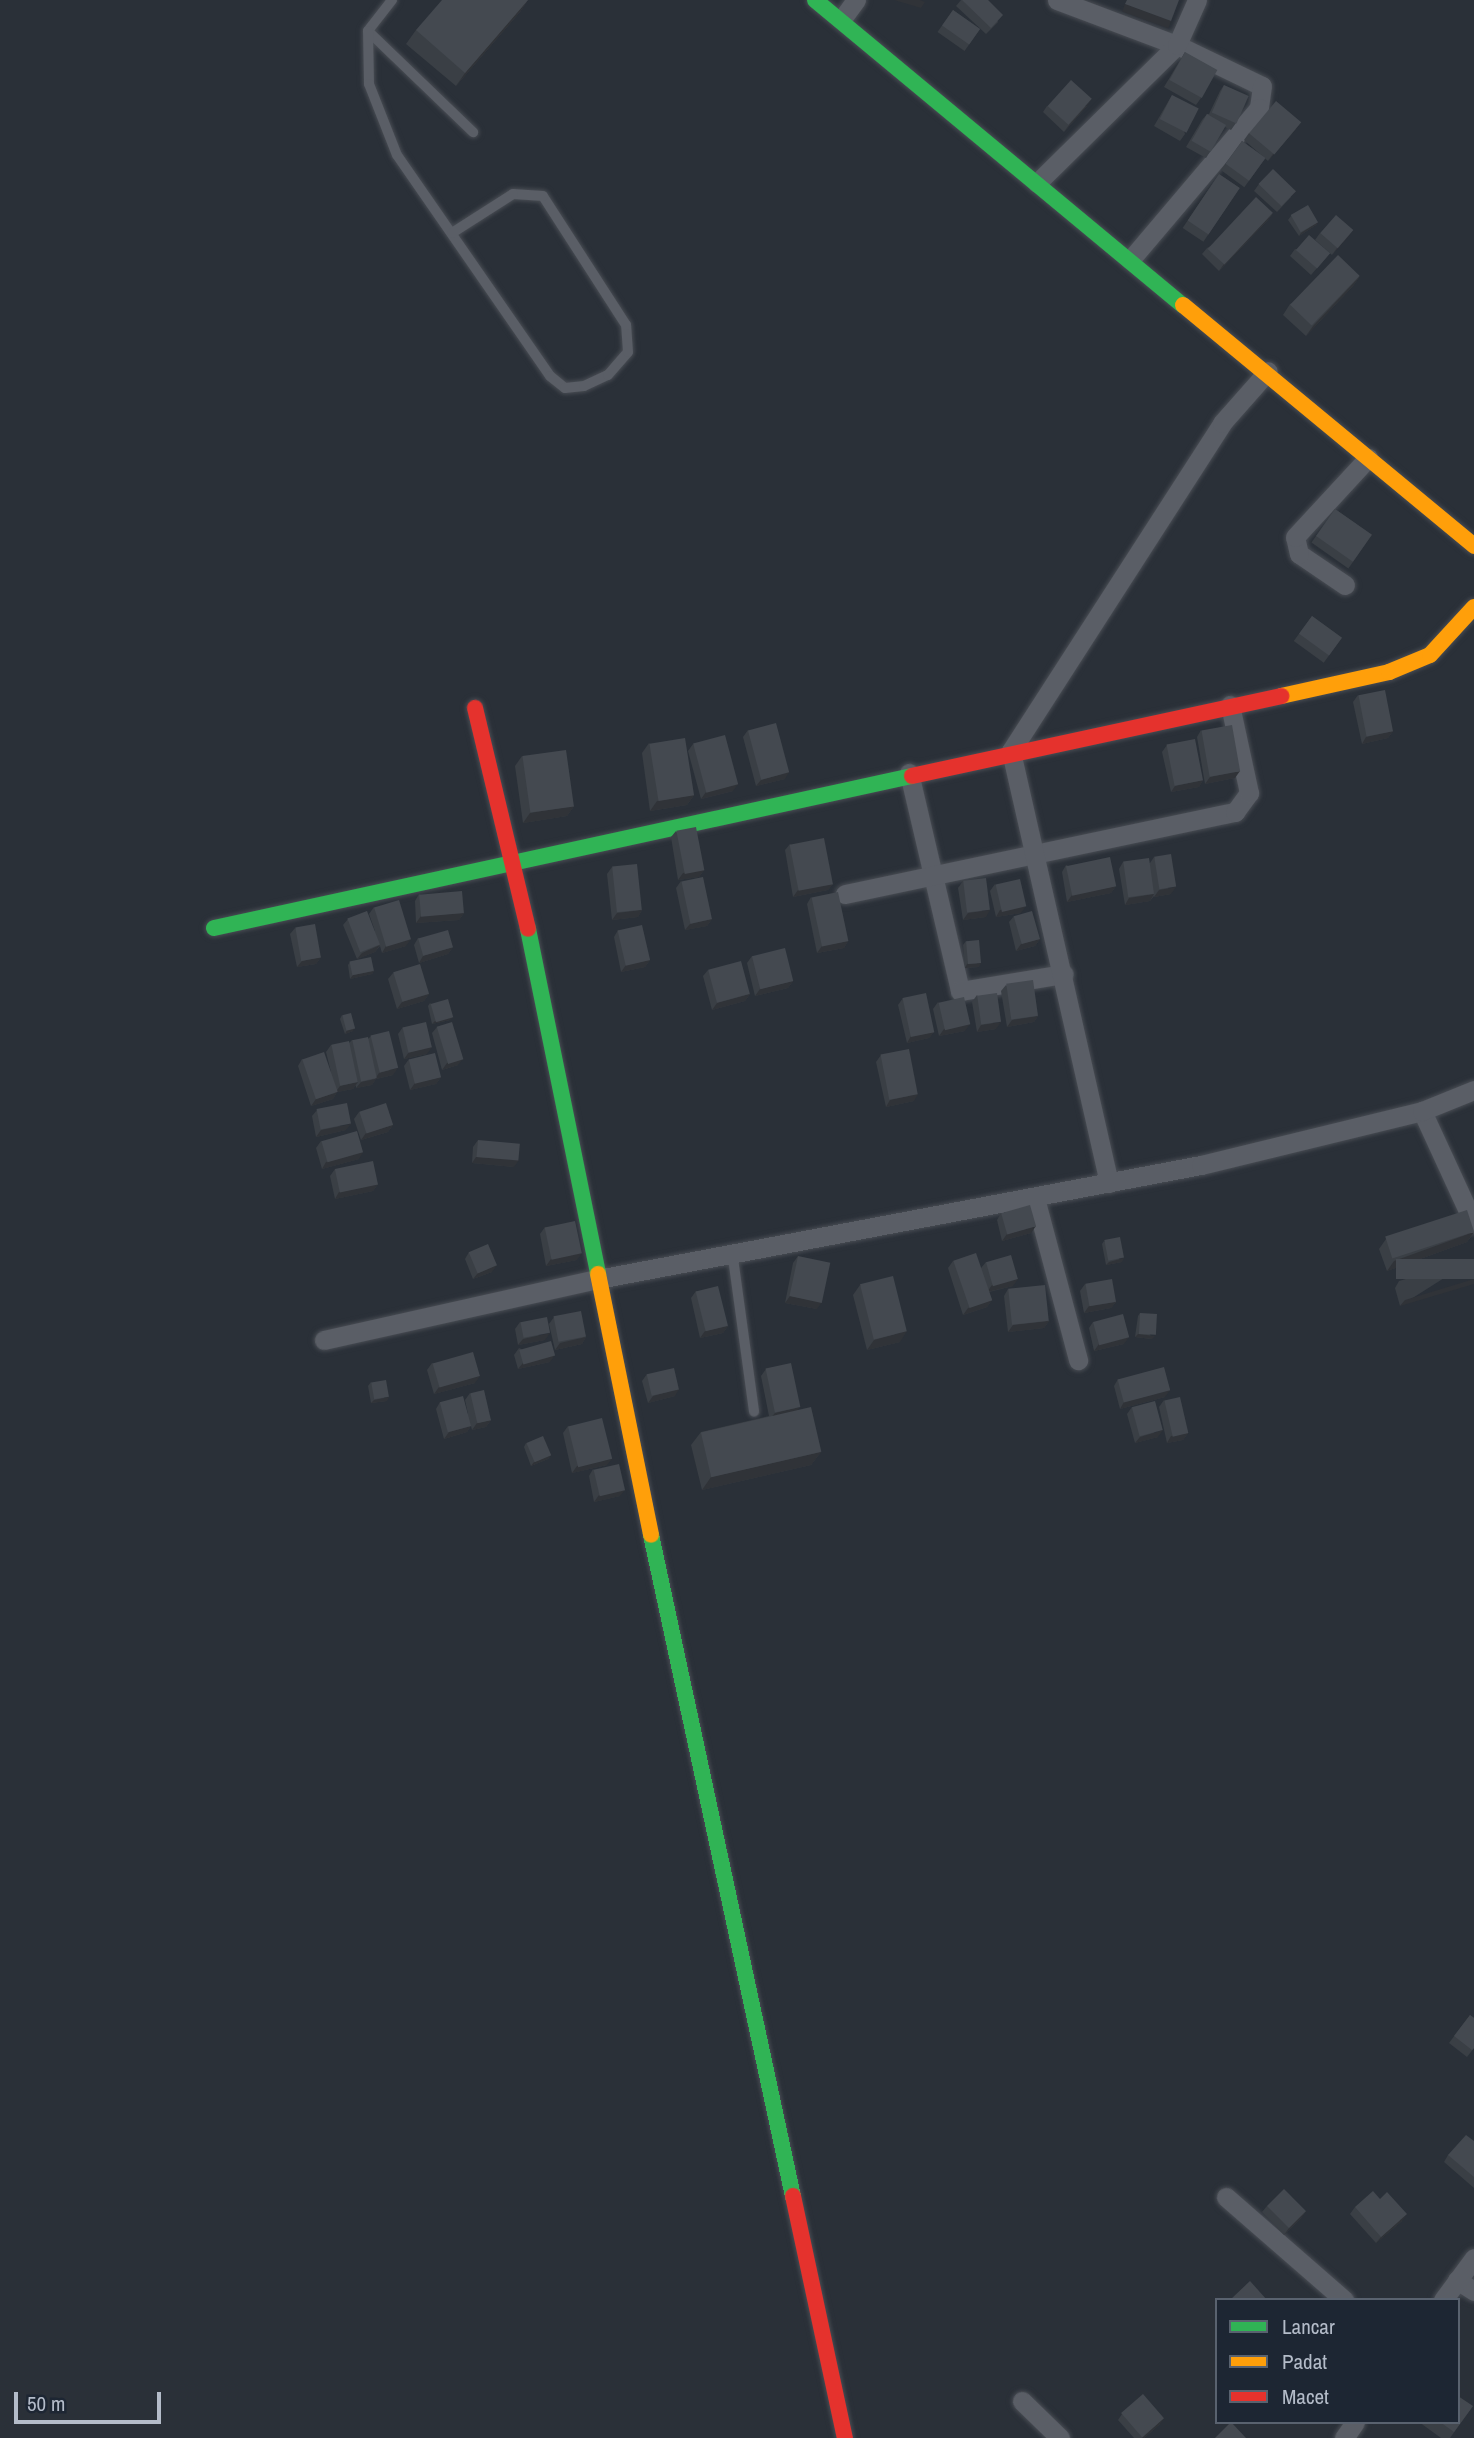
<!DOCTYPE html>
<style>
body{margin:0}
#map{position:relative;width:1474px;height:2438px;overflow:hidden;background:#2a3038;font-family:"Archivo Narrow",sans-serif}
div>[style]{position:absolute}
.roads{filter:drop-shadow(0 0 2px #484c53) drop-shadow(0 0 2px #484c53)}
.lane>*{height:10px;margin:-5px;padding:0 5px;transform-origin:5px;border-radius:5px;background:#5a5e66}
.street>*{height:19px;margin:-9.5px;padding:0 9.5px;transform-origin:9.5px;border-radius:9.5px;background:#5a5e66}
.fast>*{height:16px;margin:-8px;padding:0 8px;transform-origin:8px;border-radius:8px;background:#30b455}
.slow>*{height:16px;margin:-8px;padding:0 8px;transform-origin:8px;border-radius:8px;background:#ff9f0a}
.jam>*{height:16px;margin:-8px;padding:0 8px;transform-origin:8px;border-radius:8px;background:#e5322d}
.wall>*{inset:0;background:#3a3f45;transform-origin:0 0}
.shaded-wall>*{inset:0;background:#303338;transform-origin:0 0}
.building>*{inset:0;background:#444950;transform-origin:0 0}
span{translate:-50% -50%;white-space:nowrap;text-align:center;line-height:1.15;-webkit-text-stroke:6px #1d2633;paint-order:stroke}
.legend{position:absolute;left:1215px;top:2298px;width:245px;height:126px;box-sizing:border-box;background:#1d2633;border:2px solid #59626f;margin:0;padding:9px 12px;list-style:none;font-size:21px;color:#b4bcc9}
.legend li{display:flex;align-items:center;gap:14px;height:35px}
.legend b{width:35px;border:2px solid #59626f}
.scale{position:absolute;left:14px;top:2392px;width:147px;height:32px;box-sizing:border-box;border:4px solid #b4bcc9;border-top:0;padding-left:9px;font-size:21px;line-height:24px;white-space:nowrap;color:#b4bcc9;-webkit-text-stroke:5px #1d2633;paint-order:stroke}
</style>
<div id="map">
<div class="roads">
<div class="lane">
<i style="left:392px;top:0;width:39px;rotate:128deg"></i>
<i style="left:368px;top:31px;width:146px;rotate:43.9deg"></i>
<i style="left:368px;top:31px;width:53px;rotate:88.9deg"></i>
<i style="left:369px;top:84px;width:76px;rotate:68.5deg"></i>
<i style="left:397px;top:155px;width:269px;rotate:55.3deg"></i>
<i style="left:550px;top:376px;width:19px;rotate:39deg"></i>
<i style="left:565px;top:388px;width:19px;rotate:-6deg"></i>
<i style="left:584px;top:386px;width:26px;rotate:-25deg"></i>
<i style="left:608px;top:375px;width:30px;rotate:-49deg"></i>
<i style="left:628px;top:352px;width:27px;rotate:-94deg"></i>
<i style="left:626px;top:325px;width:153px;rotate:-122.8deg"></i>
<i style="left:543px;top:196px;width:30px;rotate:-176deg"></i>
<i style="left:513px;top:194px;width:72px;rotate:147.4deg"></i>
<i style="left:733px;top:1258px;width:155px;rotate:82.2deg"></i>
</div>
<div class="street">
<i style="left:1057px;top:0;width:128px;rotate:20.6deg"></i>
<i style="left:1177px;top:45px;width:94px;rotate:25.8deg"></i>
<i style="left:1262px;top:86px;width:22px;rotate:98deg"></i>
<i style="left:1259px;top:108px;width:199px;rotate:130.3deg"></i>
<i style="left:842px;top:19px;width:24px;rotate:-54deg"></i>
<i style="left:1037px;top:183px;width:197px;rotate:-44.6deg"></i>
<i style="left:1177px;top:45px;width:49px;rotate:-66deg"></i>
<i style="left:1345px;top:585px;width:55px;rotate:-146deg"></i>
<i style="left:1299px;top:554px;width:17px;rotate:-103deg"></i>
<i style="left:1295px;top:537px;width:108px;rotate:-47.3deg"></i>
<i style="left:909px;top:773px;width:224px;rotate:76.8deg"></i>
<i style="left:960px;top:991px;width:105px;rotate:-9.3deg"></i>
<i style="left:845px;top:894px;width:399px;rotate:-11.9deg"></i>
<i style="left:1235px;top:812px;width:24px;rotate:-54deg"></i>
<i style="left:1249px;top:793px;width:90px;rotate:-102.2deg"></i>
<i style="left:1422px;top:1111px;width:124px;rotate:65.3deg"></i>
<i style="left:1109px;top:1183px;width:443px;rotate:-102.8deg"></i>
<i style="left:1011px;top:751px;width:390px;rotate:-57.2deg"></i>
<i style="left:1222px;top:423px;width:69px;rotate:-48.5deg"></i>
<i style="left:1035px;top:1198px;width:168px;rotate:75.1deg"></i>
<i style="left:324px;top:1340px;width:281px;rotate:-12.6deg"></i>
<i style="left:598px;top:1279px;width:614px;rotate:-10.71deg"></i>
<i style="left:1201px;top:1165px;width:228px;rotate:-13.7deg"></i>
<i style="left:1422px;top:1111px;width:56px;rotate:-22deg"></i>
<i style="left:1226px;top:2197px;width:157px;rotate:41.1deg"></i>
<i style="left:1457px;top:2280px;width:20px;rotate:33deg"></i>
<i style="left:1443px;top:2300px;width:52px;rotate:-53.6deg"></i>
<i style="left:1022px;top:2401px;width:53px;rotate:44.2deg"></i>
<i style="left:1344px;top:2438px;width:19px;rotate:-55deg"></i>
</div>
<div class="fast">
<i style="left:815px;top:0;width:478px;rotate:39.7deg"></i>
<i style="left:214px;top:928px;width:714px;rotate:-12.29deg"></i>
<i style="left:528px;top:929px;width:352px;rotate:78.5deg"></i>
<i style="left:651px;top:1535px;width:676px;rotate:77.88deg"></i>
</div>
<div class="slow">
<i style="left:1183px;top:305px;width:378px;rotate:39.6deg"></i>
<i style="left:1281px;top:696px;width:111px;rotate:-12.5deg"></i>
<i style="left:1389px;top:672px;width:44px;rotate:-22.5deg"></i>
<i style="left:1430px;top:655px;width:65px;rotate:-47.5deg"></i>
<i style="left:598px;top:1274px;width:266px;rotate:78.5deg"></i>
</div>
<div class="jam">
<i style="left:475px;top:708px;width:227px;rotate:76.5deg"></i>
<i style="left:912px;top:776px;width:378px;rotate:-12.2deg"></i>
<i style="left:793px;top:2196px;width:248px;rotate:77.9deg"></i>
</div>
</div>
<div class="wall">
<i style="clip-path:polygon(528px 0,520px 12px,456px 86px,406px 44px,416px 30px)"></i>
<i style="clip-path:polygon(961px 0,988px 0,998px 22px,986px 34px,956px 6px)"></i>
<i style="left:953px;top:10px;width:33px;height:27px;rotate:35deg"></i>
<i style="clip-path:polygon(1185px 52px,1201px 98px,1196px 105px,1164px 87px)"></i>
<i style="clip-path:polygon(1224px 85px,1236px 123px,1231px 130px,1225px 127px,1206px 158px,1186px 147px,1202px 120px,1207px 114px,1209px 114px,1220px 91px)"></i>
<i style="clip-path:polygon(1172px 95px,1185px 134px,1180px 141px,1154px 126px)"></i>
<i style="clip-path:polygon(1047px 106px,1087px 106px,1064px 132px,1043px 112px)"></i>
<i style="clip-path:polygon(1296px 129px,1268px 161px,1244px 140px,1249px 133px)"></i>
<i style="left:1242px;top:141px;width:29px;height:36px;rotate:36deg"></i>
<i style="left:1219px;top:174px;width:25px;height:65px;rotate:34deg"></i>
<i style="clip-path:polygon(1259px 184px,1291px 197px,1277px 212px,1254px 191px)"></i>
<i style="clip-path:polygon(1273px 213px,1268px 220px,1219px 271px,1202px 254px,1207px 248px)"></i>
<i style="clip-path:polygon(1291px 216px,1318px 222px,1316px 225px,1299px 236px,1288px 220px)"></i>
<i style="clip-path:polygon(1353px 230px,1332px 255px,1315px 240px,1320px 233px)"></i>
<i style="clip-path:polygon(1295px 249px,1330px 253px,1311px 275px,1290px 256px)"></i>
<i style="clip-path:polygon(1360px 276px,1353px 286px,1306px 336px,1283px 315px,1290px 304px)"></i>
<i style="left:1335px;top:509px;width:45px;height:41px;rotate:35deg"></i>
<i style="left:1312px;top:616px;width:37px;height:31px;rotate:36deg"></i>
<i style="clip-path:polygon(1358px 695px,1393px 731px,1388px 738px,1362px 744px,1353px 702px)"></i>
<i style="clip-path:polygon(748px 730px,785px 779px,756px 786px,743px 737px)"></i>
<i style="clip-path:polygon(1201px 730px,1235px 778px,1205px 784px,1197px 737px)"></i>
<i style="clip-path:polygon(649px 743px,694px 795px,687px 805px,650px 811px,642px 753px)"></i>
<i style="clip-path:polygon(693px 744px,733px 791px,701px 799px,688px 751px)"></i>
<i style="clip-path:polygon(1167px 745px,1203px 780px,1199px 787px,1171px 792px,1162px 752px)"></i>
<i style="clip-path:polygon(522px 756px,574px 806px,567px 816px,523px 823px,515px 766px)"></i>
<i style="clip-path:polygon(676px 831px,704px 870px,699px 877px,678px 880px,671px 837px)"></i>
<i style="clip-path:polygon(790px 844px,833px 884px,828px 890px,793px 897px,785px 850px)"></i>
<i style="clip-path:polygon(1154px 857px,1171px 894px,1154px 897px,1154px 896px,1150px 901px,1125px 905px,1119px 869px,1123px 862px,1150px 863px)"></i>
<i style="clip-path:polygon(1066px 865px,1116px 886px,1111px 893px,1067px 902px,1062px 872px)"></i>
<i style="clip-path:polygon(612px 867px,642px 910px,638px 917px,612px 920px,607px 874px)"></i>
<i style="clip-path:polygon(681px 881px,712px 919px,707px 926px,685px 930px,676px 888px)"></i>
<i style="clip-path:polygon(963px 881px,986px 917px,963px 920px,958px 888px)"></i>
<i style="clip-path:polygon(995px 884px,1021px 913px,996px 917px,990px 891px)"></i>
<i style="clip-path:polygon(419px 894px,464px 913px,459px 920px,416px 923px,415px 901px)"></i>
<i style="clip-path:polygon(811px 897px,848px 941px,844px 948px,817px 953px,807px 904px)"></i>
<i style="clip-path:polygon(374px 907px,406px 946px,382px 953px,380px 946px,375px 952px,357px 959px,343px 925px,348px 919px,375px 931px,369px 914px)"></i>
<i style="clip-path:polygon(1014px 916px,1040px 939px,1035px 946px,1016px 951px,1009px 922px)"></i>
<i style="clip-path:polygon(295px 928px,321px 957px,316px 964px,297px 967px,290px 934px)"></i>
<i style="clip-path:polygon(618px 930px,650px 960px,645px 967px,621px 972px,614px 937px)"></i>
<i style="clip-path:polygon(418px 938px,453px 947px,448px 954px,419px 963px,414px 945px)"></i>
<i style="clip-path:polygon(966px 941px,979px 967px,965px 968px,963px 945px)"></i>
<i style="clip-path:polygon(752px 956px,793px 981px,788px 988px,755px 996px,747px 963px)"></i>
<i style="clip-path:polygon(350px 962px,374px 971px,372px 974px,350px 979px,348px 965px)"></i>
<i style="clip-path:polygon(708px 970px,750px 994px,745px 1001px,712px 1010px,703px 976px)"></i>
<i style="clip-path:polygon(393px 973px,429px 994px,424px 1001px,397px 1009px,388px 979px)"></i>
<i style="clip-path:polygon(1006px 985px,1038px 1016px,1034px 1022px,1007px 1027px,1001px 991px)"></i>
<i style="clip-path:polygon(977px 995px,996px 1029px,977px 1032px,972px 1002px)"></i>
<i style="clip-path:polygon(903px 998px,934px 1032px,929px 1038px,907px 1043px,898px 1005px)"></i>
<i style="clip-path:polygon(938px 1002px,965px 1031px,939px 1036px,933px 1009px)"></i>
<i style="clip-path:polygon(430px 1003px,450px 1020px,432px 1024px,428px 1006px)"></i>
<i style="clip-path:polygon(342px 1015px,353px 1031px,345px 1034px,340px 1019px)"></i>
<i style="clip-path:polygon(403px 1027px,427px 1054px,404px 1059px,398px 1034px)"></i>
<i style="clip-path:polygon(437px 1027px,458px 1065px,442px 1070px,432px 1033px)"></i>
<i style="clip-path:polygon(371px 1036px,393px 1075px,376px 1079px,372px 1085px,356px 1088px,356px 1085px,353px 1089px,337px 1092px,333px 1099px,311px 1106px,298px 1066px,302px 1059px,331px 1072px,326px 1052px,331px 1045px,349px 1043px,352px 1040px,368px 1039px)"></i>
<i style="clip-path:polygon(881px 1055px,914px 1101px,886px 1107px,876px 1062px)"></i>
<i style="clip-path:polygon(409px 1059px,441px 1077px,436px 1084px,410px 1090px,404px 1066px)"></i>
<i style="clip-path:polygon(317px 1110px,346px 1130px,316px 1137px,312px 1116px)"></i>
<i style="clip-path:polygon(359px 1112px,393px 1125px,388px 1132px,361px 1140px,354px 1119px)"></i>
<i style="clip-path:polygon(478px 1140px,514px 1167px,472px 1163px,473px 1147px)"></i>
<i style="clip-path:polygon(321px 1141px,359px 1159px,322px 1169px,316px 1148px)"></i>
<i style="clip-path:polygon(335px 1169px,378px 1184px,373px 1191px,335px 1199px,330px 1176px)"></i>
<i style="clip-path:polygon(1001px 1213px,1031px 1233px,1002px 1241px,997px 1220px)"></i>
<i style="clip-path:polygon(545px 1227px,577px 1260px,546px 1266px,540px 1234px)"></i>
<i style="clip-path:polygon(1474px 1233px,1467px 1242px,1387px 1271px,1379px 1249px,1386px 1239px)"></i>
<i style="clip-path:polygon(1104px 1241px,1122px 1262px,1106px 1265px,1102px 1244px)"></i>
<i style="clip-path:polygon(469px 1252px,492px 1272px,473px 1279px,465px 1259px)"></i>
<i style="clip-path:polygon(798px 1256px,817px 1309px,785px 1303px,793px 1263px)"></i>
<i style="clip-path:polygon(1474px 1259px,1400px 1306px,1395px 1288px,1399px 1281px)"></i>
<i style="clip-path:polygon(953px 1261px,981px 1268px,986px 1262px,1013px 1286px,989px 1292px,992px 1300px,987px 1307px,963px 1315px,948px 1268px)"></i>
<i style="clip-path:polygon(1085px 1284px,1116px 1302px,1111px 1308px,1084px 1313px,1080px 1291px)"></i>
<i style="clip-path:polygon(860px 1285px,900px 1342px,867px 1350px,853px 1295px)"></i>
<i style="clip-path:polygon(1008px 1289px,1049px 1321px,1044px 1328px,1008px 1332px,1004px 1296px)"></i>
<i style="clip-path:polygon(696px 1291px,728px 1326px,723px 1333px,700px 1338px,691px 1298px)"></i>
<i style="clip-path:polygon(1140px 1313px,1152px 1339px,1135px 1337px,1138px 1316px)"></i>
<i style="clip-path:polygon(554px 1317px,586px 1337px,582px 1344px,555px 1350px,549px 1324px)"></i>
<i style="clip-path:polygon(520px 1322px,545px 1340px,518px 1345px,515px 1329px)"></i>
<i style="clip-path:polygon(1093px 1322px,1124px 1344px,1094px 1351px,1089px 1328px)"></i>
<i style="clip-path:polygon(519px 1348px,550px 1362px,518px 1369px,514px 1355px)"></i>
<i style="clip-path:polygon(432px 1363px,475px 1383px,434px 1394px,427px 1370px)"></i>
<i style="clip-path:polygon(766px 1369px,798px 1410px,821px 1452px,811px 1465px,702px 1490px,691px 1445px,701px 1432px,769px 1416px,761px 1376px)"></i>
<i style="clip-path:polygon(647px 1374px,675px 1396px,648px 1403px,642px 1381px)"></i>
<i style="clip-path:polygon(1118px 1379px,1165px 1397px,1120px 1409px,1114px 1386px)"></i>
<i style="clip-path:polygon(371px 1382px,387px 1401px,371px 1403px,368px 1386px)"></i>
<i style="clip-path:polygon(470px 1393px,491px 1420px,486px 1427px,472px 1430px,471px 1426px,467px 1432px,444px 1439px,436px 1409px,440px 1402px,468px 1414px,465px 1400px)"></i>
<i style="clip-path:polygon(1164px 1400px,1188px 1433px,1183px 1440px,1167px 1443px,1159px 1407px)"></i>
<i style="clip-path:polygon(1132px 1407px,1158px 1437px,1135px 1443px,1127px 1414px)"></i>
<i style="clip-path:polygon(568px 1426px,607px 1465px,572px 1473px,563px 1433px)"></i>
<i style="clip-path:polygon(526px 1443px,551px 1455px,548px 1459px,531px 1466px,524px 1447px)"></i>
<i style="clip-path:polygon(593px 1469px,620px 1496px,594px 1502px,589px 1476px)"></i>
<i style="clip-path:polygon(1470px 2015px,1474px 2018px,1474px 2048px,1467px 2057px,1449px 2043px)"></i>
<i style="clip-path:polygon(1474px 2141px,1474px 2188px,1444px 2162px,1448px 2155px)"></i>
<i style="clip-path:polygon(1267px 2206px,1306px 2211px,1301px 2218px,1284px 2235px,1262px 2212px)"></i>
<i style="clip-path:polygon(1355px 2207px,1402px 2221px,1376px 2243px,1350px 2214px)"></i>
<i style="clip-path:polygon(1473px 2406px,1450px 2438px,1441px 2438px,1419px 2422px,1458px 2422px)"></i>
<i style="clip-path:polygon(1122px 2414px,1160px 2424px,1144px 2438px,1134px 2438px,1118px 2420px)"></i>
</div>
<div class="shaded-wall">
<i style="clip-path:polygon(528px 0,520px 12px,456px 86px,465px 73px)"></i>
<i style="clip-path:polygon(894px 0,920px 0,925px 2px,921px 8px)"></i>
<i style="left:1125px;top:4px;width:49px;height:8px;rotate:20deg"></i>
<i style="clip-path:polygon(1092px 99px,1087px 106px,1064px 132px,1069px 125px)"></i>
<i style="clip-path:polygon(1301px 122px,1296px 129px,1268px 161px,1273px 154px)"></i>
<i style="clip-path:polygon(1273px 213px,1268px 220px,1219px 271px,1224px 264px)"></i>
<i style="clip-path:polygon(1318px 222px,1316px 225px,1299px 236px,1301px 233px)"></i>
<i style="clip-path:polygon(1353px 230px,1348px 237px,1332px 255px,1337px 248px)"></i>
<i style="clip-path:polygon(1360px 276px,1353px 286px,1306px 336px,1313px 326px)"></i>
<i style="clip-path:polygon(1393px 731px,1388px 738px,1362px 744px,1366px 737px)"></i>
<i style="clip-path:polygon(1240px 771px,1235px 778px,1205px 784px,1210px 777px)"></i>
<i style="clip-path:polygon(789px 772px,785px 779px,756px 786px,761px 780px)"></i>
<i style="clip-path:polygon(1203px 780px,1199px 787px,1171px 792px,1175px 786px)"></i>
<i style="clip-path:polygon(738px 784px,733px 791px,701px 799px,706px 792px)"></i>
<i style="clip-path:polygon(694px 795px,687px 805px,650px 811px,657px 801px)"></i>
<i style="clip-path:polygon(574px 806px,567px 816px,523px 823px,530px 813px)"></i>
<i style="clip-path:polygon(704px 870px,699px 877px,678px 880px,683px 873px)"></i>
<i style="clip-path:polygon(833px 884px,828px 890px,793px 897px,798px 890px)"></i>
<i style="clip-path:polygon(1116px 886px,1111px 893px,1067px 902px,1072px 895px)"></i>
<i style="clip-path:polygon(1176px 887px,1171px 894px,1154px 897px,1159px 890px)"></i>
<i style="clip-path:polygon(1154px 894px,1150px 901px,1125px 905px,1129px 898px)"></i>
<i style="clip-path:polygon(1026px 906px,1021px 913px,996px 917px,1000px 910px)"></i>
<i style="clip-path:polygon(642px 910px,638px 917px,612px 920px,617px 913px)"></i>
<i style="clip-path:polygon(990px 910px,986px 917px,963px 920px,968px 913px)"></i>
<i style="clip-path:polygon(464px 913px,459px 920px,416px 923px,421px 916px)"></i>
<i style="clip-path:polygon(712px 919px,707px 926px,685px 930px,690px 924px)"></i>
<i style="clip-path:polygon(411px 939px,406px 946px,382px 953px,386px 946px)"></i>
<i style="clip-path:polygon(1040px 939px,1035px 946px,1016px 951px,1021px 944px)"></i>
<i style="clip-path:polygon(848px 941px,844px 948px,817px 953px,822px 946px)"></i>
<i style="clip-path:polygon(380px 945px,375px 952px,357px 959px,362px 953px)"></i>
<i style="clip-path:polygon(453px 947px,448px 954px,419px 963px,423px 956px)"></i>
<i style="clip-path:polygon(321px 957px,316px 964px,297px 967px,302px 961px)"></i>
<i style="clip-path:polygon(650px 960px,645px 967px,621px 972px,626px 965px)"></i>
<i style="clip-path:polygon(981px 963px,979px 967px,965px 968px,967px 964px)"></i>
<i style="clip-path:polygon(374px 971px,372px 974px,350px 979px,353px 975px)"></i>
<i style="clip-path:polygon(793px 981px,788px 988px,755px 996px,760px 989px)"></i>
<i style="clip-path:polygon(429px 994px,424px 1001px,397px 1009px,402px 1002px)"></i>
<i style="clip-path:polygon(750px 994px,745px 1001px,712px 1010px,717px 1003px)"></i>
<i style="clip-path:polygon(1038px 1016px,1034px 1022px,1007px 1027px,1012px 1020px)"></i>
<i style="clip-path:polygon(453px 1017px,450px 1020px,432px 1024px,435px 1021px)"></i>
<i style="clip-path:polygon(1001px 1022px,996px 1029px,977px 1032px,981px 1025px)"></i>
<i style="clip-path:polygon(970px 1024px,965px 1031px,939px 1036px,944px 1029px)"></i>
<i style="clip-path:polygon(355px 1028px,353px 1031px,345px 1034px,347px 1030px)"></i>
<i style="clip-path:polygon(934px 1032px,929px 1038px,907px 1043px,911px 1036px)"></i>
<i style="clip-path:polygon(432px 1047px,427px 1054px,404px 1059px,409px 1052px)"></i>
<i style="clip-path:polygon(463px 1059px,458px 1065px,442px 1070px,447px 1063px)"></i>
<i style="clip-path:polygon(398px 1068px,393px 1075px,376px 1079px,372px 1085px,356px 1088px,361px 1082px,375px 1079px,379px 1073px)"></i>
<i style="clip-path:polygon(441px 1077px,436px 1084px,410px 1090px,415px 1083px)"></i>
<i style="clip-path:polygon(358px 1082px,353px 1089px,337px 1092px,333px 1099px,311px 1106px,316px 1099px,335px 1093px,340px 1086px)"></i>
<i style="clip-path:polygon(918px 1094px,914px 1101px,886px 1107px,890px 1100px)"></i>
<i style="clip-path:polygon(351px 1124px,346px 1130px,316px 1137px,321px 1130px)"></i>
<i style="clip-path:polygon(393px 1125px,388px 1132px,361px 1140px,366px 1133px)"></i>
<i style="clip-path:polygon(363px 1152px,359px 1159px,322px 1169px,326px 1162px)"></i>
<i style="clip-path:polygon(476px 1157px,519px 1160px,514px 1167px,472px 1163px)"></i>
<i style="clip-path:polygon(378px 1184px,373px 1191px,335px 1199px,339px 1192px)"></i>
<i style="clip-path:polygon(1036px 1226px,1031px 1233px,1002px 1241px,1007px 1234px)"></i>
<i style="clip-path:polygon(1474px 1232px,1467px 1242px,1387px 1271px,1394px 1261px)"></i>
<i style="clip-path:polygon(582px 1253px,577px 1260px,546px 1266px,551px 1259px)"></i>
<i style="clip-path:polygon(1124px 1258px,1122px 1262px,1106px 1265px,1109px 1262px)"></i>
<i style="clip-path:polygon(497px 1265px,492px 1272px,473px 1279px,478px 1273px)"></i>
<i style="clip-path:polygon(1018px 1279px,1013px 1286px,987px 1292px,992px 1285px)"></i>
<i style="clip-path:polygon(1474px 1279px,1474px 1284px,1400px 1306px,1405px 1300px)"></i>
<i style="clip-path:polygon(790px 1296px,822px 1302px,817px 1309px,785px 1303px)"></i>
<i style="clip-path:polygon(992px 1300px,987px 1307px,963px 1315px,968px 1308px)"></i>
<i style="clip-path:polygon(1116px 1302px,1111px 1308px,1084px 1313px,1089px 1306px)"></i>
<i style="clip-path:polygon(1049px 1321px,1044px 1328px,1008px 1332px,1013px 1325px)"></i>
<i style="clip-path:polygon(728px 1326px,723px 1333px,700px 1338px,705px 1331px)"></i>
<i style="clip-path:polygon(907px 1331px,900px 1342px,867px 1350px,874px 1340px)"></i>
<i style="clip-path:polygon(550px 1333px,545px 1340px,518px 1345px,523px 1339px)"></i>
<i style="clip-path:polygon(1138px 1334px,1155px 1336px,1152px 1339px,1135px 1337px)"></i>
<i style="clip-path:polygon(586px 1337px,582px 1344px,555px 1350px,560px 1343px)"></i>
<i style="clip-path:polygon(1129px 1337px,1124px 1344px,1094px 1351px,1099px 1344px)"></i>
<i style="clip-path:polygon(555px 1355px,550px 1362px,518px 1369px,523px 1363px)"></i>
<i style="clip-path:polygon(480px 1376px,475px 1383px,434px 1394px,439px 1387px)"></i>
<i style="clip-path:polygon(679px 1389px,675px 1396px,648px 1403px,653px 1396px)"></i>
<i style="clip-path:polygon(1170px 1390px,1165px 1397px,1120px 1409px,1124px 1402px)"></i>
<i style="clip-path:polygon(389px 1397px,387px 1401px,371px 1403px,374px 1400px)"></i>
<i style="clip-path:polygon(800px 1407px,795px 1414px,770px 1419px,775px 1413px)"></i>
<i style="clip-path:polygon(491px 1420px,486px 1427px,472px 1430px,477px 1423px)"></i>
<i style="clip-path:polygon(471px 1426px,467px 1432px,444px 1439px,449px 1432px)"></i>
<i style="clip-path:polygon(1163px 1430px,1158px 1437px,1135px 1443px,1140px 1437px)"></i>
<i style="clip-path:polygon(1188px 1433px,1183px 1440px,1167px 1443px,1171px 1436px)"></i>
<i style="clip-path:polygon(821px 1452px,811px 1465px,702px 1490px,711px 1477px)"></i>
<i style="clip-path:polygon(551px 1455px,548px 1459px,531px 1466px,534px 1462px)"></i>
<i style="clip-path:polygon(612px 1459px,607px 1465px,572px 1473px,577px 1466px)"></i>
<i style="clip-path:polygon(625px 1490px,620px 1496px,594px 1502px,599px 1495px)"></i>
<i style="clip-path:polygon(1306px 2211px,1301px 2218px,1284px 2235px,1289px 2228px)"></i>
<i style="clip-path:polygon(1407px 2214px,1402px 2221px,1376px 2243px,1381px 2237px)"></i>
<i style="clip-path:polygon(1164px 2418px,1160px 2424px,1144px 2438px,1142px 2438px)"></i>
</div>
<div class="building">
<i style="clip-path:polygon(442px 0,528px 0,465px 73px,416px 30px)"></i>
<i style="clip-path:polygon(962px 0,988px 0,1003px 15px,991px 28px)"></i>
<i style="clip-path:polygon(1127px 0,1179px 0,1171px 21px,1125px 4px)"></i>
<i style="left:953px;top:10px;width:33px;height:19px;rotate:35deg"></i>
<i style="left:1185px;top:52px;width:37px;height:32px;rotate:29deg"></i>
<i style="left:1071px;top:80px;width:28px;height:35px;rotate:42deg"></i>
<i style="left:1224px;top:85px;width:27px;height:30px;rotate:24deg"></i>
<i style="left:1172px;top:95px;width:30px;height:27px;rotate:27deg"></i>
<i style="left:1276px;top:101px;width:33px;height:42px;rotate:40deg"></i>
<i style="left:1207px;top:114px;width:22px;height:31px;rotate:30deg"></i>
<i style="left:1242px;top:141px;width:29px;height:28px;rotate:36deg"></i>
<i style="left:1273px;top:169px;width:32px;height:21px;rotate:44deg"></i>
<i style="left:1219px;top:174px;width:25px;height:56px;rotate:34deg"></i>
<i style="left:1256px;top:197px;width:23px;height:71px;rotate:43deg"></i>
<i style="left:1308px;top:205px;width:20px;height:20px;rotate:60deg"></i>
<i style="left:1336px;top:215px;width:23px;height:24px;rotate:41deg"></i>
<i style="left:1309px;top:235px;width:28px;height:20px;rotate:41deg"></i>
<i style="left:1338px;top:255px;width:30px;height:69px;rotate:44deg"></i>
<i style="left:1335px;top:509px;width:45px;height:33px;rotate:35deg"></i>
<i style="left:1312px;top:616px;width:37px;height:22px;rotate:36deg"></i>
<i style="left:1385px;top:690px;width:42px;height:27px;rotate:79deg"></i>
<i style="left:776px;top:723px;width:51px;height:29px;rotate:75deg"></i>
<i style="left:1232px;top:725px;width:47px;height:31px;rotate:80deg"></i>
<i style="left:725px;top:735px;width:51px;height:33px;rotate:75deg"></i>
<i style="left:685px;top:738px;width:58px;height:36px;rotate:81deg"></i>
<i style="left:1195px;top:739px;width:42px;height:29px;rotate:79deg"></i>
<i style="left:566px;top:750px;width:57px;height:44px;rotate:82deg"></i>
<i style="left:696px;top:827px;width:44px;height:20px;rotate:79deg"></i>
<i style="left:824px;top:838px;width:47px;height:35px;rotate:79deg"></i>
<i style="left:1171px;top:854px;width:33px;height:17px;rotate:81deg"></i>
<i style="left:1110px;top:857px;width:30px;height:45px;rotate:78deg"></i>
<i style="left:1149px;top:858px;width:36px;height:26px;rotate:82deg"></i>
<i style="left:637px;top:864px;width:46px;height:25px;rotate:84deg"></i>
<i style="left:703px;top:877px;width:43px;height:22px;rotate:78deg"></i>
<i style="left:986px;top:878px;width:32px;height:23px;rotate:83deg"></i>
<i style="left:1020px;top:879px;width:28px;height:25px;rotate:77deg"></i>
<i style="left:462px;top:891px;width:22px;height:43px;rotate:85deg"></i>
<i style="left:838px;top:892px;width:50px;height:27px;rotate:78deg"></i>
<i style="left:399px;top:900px;width:41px;height:26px;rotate:73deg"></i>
<i style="left:367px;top:911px;width:36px;height:21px;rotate:69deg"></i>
<i style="left:1032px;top:911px;width:29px;height:19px;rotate:74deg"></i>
<i style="left:315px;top:924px;width:34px;height:20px;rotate:80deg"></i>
<i style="left:642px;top:925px;width:36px;height:25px;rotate:77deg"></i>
<i style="left:448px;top:930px;width:18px;height:31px;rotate:74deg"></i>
<i style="left:979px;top:940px;width:23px;height:13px;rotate:85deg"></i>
<i style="left:785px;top:948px;width:34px;height:34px;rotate:76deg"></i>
<i style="left:371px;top:957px;width:14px;height:22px;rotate:78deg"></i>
<i style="left:741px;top:961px;width:34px;height:34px;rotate:75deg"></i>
<i style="left:420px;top:964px;width:31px;height:28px;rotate:73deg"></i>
<i style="left:1033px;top:980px;width:36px;height:27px;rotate:82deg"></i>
<i style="left:926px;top:993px;width:40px;height:24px;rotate:78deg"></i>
<i style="left:997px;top:993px;width:29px;height:20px;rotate:82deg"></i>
<i style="left:964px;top:997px;width:28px;height:26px;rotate:77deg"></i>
<i style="left:448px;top:999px;width:19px;height:18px;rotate:74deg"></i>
<i style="left:351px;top:1013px;width:16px;height:9px;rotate:75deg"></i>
<i style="left:426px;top:1022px;width:26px;height:24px;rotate:77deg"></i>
<i style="left:452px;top:1022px;width:39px;height:16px;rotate:73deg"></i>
<i style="left:389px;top:1031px;width:38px;height:19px;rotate:76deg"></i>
<i style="left:368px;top:1037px;width:42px;height:16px;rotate:78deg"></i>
<i style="left:349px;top:1041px;width:42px;height:18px;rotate:78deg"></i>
<i style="left:909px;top:1049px;width:46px;height:29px;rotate:79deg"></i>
<i style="left:324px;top:1052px;width:42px;height:23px;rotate:71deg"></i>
<i style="left:435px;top:1053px;width:25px;height:27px;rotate:76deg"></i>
<i style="left:347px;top:1103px;width:21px;height:31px;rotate:79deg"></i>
<i style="left:386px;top:1103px;width:23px;height:28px;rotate:72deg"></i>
<i style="left:357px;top:1131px;width:22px;height:37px;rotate:74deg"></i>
<i style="left:478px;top:1140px;width:42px;height:17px;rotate:5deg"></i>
<i style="left:373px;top:1161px;width:24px;height:39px;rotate:78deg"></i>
<i style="left:1030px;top:1205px;width:22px;height:30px;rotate:74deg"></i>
<i style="left:1467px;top:1210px;width:23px;height:86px;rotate:72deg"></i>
<i style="left:575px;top:1221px;width:33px;height:31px;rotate:78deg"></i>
<i style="left:1120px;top:1237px;width:21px;height:16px;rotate:79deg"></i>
<i style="left:488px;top:1244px;width:23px;height:21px;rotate:67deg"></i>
<i style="left:976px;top:1253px;width:50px;height:24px;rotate:71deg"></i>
<i style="left:1011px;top:1255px;width:25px;height:26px;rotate:74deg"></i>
<i style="left:798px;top:1256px;width:33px;height:41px;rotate:12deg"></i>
<i style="left:1474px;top:1259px;width:20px;height:78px;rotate:90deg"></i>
<i style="left:893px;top:1276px;width:57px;height:34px;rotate:76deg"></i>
<i style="left:1112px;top:1279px;width:23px;height:27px;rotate:80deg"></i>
<i style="left:1045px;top:1285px;width:36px;height:37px;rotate:84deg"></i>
<i style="left:718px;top:1286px;width:41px;height:23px;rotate:76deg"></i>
<i style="left:581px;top:1311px;width:26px;height:28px;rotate:79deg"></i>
<i style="left:1140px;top:1313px;width:17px;height:21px;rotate:3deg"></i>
<i style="left:1123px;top:1314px;width:24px;height:31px;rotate:75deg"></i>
<i style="left:547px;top:1317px;width:16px;height:27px;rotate:79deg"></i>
<i style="left:551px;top:1341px;width:15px;height:33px;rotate:74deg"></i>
<i style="left:473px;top:1352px;width:25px;height:42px;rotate:74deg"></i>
<i style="left:791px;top:1363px;width:45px;height:26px;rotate:78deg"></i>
<i style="left:1164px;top:1367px;width:24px;height:48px;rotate:75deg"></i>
<i style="left:674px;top:1368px;width:22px;height:28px;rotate:77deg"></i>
<i style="left:386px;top:1380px;width:17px;height:15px;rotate:80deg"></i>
<i style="left:484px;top:1390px;width:31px;height:14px;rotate:77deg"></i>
<i style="left:463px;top:1396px;width:31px;height:24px;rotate:75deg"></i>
<i style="left:1180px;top:1397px;width:37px;height:16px;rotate:77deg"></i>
<i style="left:1155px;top:1401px;width:30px;height:24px;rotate:75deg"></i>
<i style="left:811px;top:1407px;width:46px;height:113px;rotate:77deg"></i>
<i style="left:602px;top:1418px;width:42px;height:35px;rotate:76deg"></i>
<i style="left:543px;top:1436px;width:21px;height:18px;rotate:67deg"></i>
<i style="left:619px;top:1464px;width:27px;height:26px;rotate:77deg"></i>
<i style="clip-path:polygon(1470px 2015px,1474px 2018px,1474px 2048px,1472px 2050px,1454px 2036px)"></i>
<i style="clip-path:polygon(1466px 2135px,1474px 2141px,1474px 2177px,1448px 2155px)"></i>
<i style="left:1284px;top:2189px;width:31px;height:24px;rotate:45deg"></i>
<i style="clip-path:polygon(1373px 2191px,1380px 2199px,1387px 2192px,1407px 2214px,1381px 2237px,1355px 2207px)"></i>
<i style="clip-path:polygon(1250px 2281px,1267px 2300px,1230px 2300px)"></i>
<i style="left:1143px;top:2394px;width:32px;height:29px;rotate:49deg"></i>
<i style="clip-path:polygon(1458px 2396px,1473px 2406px,1454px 2432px,1440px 2422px,1458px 2422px)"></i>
<i style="clip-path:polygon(1231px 2422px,1246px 2438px,1215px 2438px)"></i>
</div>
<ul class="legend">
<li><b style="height:9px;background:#30b455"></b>Lancar</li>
<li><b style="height:9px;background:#ff9f0a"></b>Padat</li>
<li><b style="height:9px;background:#e5322d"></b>Macet</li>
</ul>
<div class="scale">50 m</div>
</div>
